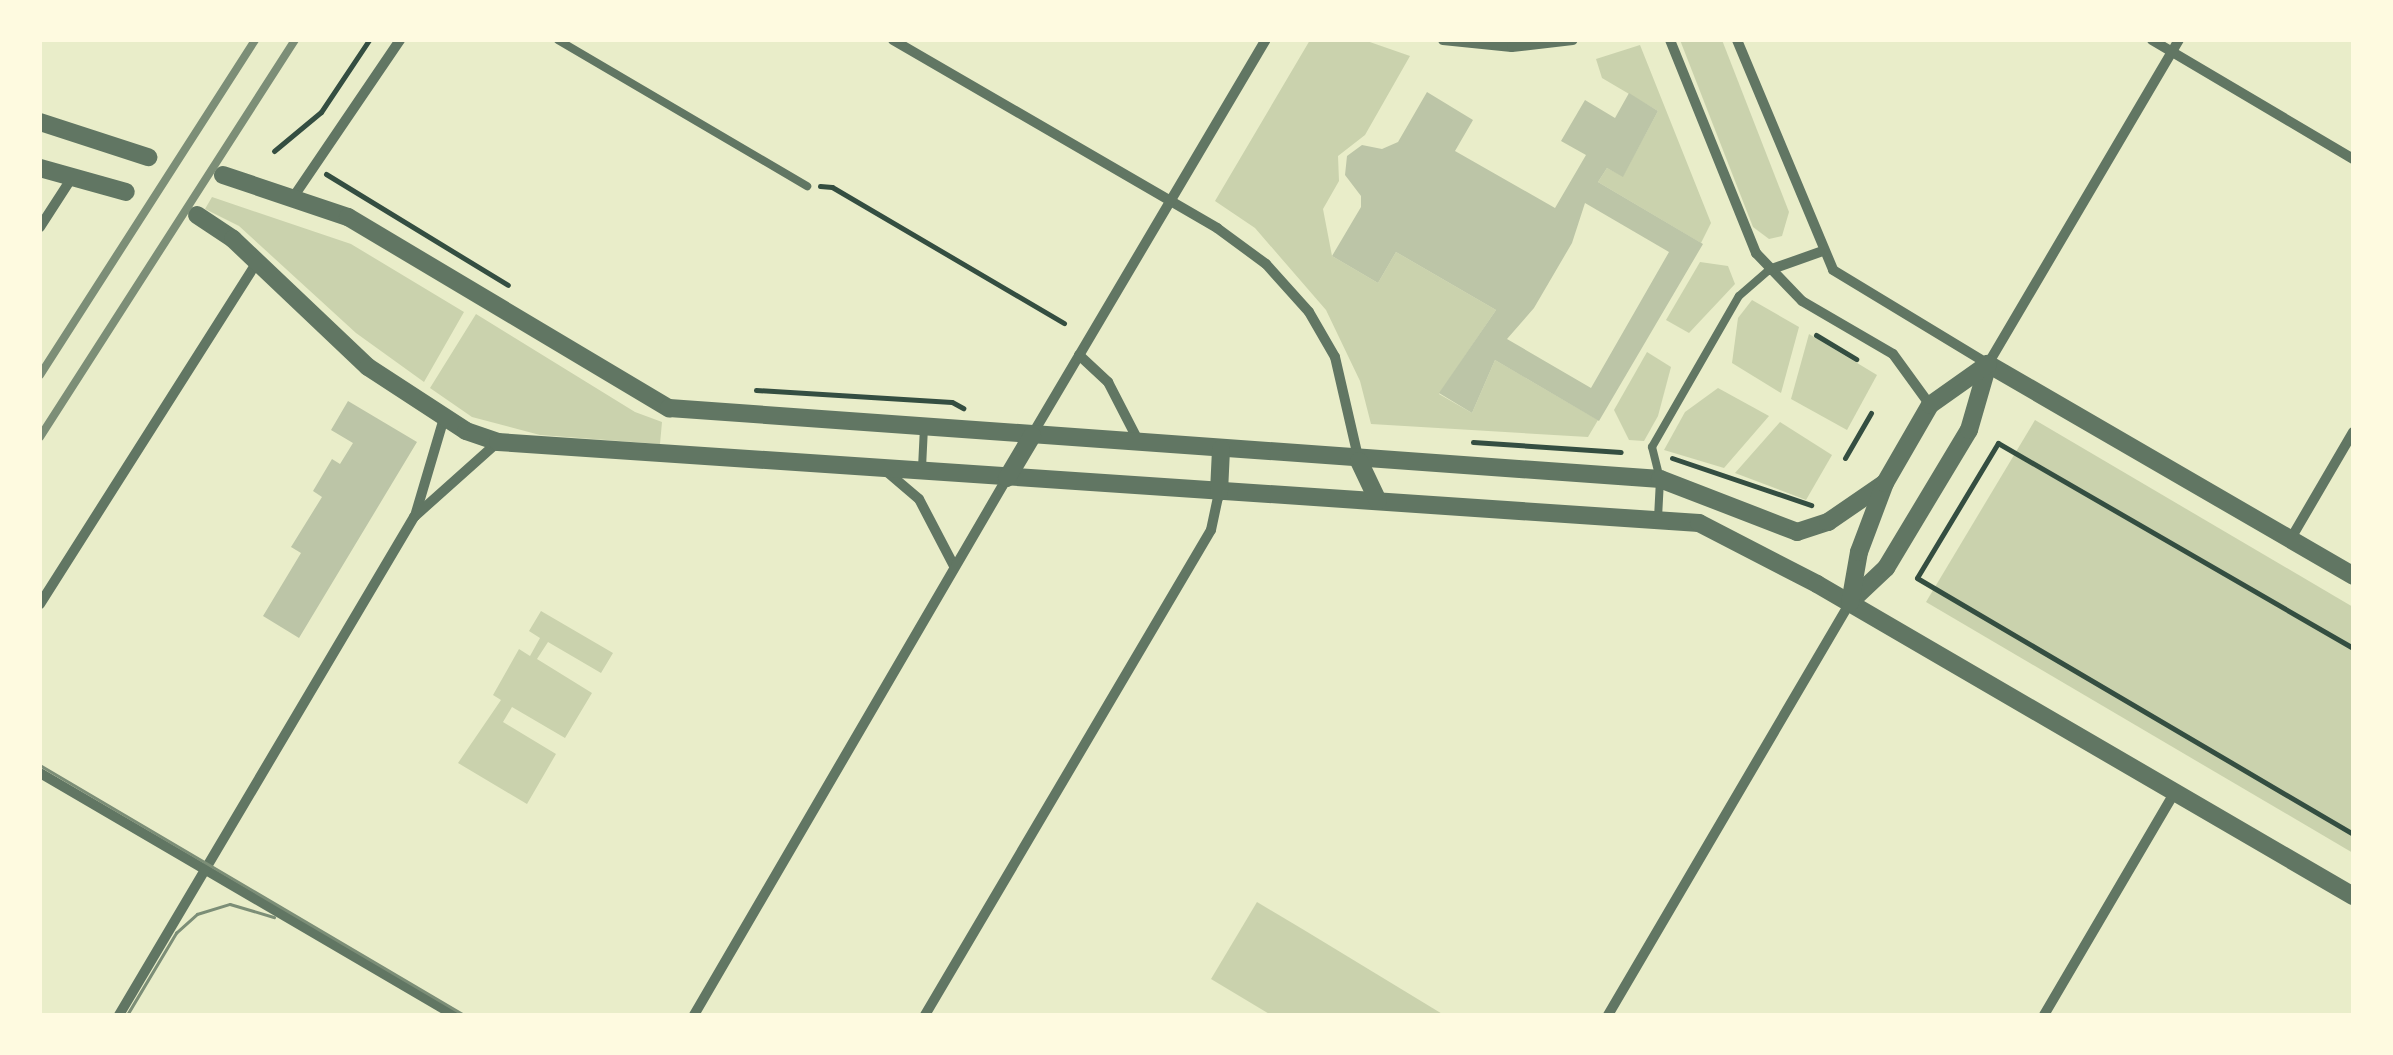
<!DOCTYPE html>
<style>
body{margin:0}
#map{position:relative;width:2393px;height:1055px;overflow:hidden;background:#e9edc9;font-family:"Public Sans",sans-serif}
div>[style]{position:absolute}
.green>*{inset:0;background:#cad2ad}
.building>*{inset:0;background:#bcc5a7}
.path>*{height:5px;margin:-2.5px;padding:0 2.5px;transform-origin:2.5px;border-radius:2.5px;background:#344e41}
.service>*{height:8px;margin:-4px;padding:0 4px;transform-origin:4px;border-radius:4px;background:#617663}
.minor>*{height:10px;margin:-5px;padding:0 5px;transform-origin:5px;border-radius:5px;background:#617663}
.tertiary>*{height:18px;margin:-9px;padding:0 9px;transform-origin:9px;border-radius:9px;background:#617663}
.tram>*{height:2.5px;margin:-1.25px;padding:0 1.25px;transform-origin:1.25px;border-radius:1.25px;background:#7c8e77}
.rail>*{height:8px;margin:-4px;padding:0 4px;transform-origin:4px;border-radius:4px;background:#7c8e77}
span{translate:-50% -50%;white-space:nowrap;text-align:center;line-height:1.15;-webkit-text-stroke:8px #fefae0;paint-order:stroke}
.frame{position:absolute;inset:0;border:42px solid #fefae0;pointer-events:none}
</style>
<div id="map">
<div class="green">
<i style="clip-path:polygon(1310px 40px,1364px 40px,1410px 56px,1365px 135px,1338px 156px,1339px 181px,1323px 209px,1332px 256px,1378px 283px,1396px 252px,1496px 310px,1439px 394px,1472px 413px,1495px 360px,1598px 420px,1588px 437px,1371px 424px,1360px 381px,1326px 310px,1255px 228px,1215px 201px)"></i>
<i style="clip-path:polygon(1680px 40px,1722px 40px,1789px 212px,1782px 236px,1769px 239px,1753px 227px)"></i>
<i style="clip-path:polygon(1640px 45px,1711px 223px,1701px 243px,1598px 182px,1607px 168px,1623px 176px,1658px 111px,1602px 78px,1596px 59px)"></i>
<i style="clip-path:polygon(212px 197px,351px 244px,464px 312px,424px 382px,356px 333px,239px 226px,205px 209px)"></i>
<i style="clip-path:polygon(1700px 262px,1728px 266px,1735px 284px,1689px 333px,1666px 320px)"></i>
<i style="clip-path:polygon(1752px 300px,1799px 327px,1781px 393px,1732px 363px,1738px 318px)"></i>
<i style="clip-path:polygon(476px 314px,635px 412px,662px 422px,660px 444px,540px 435px,472px 417px,430px 388px)"></i>
<i style="clip-path:polygon(1809px 334px,1877px 375px,1847px 430px,1791px 399px)"></i>
<i style="clip-path:polygon(1647px 352px,1671px 367px,1658px 416px,1644px 441px,1629px 440px,1614px 410px)"></i>
<i style="clip-path:polygon(1718px 388px,1769px 416px,1724px 468px,1664px 450px,1685px 412px)"></i>
<i style="clip-path:polygon(2035px 420px,2353px 607px,2353px 853px,1926px 602px)"></i>
<i style="clip-path:polygon(1780px 422px,1832px 455px,1806px 500px,1735px 473px)"></i>
<i style="clip-path:polygon(541px 611px,613px 653px,601px 673px,548px 642px,537px 659px,592px 693px,565px 738px,512px 707px,503px 722px,556px 754px,527px 804px,458px 763px,501px 700px,493px 695px,519px 649px,530px 656px,540px 638px,529px 631px)"></i>
<i style="clip-path:polygon(1257px 902px,1304px 930px,1444px 1015px,1271px 1015px,1211px 979px)"></i>
</div>
<div class="building">
<i style="clip-path:polygon(evenodd,1427px 92px,1473px 120px,1455px 151px,1555px 208px,1586px 155px,1561px 141px,1585px 100px,1615px 118px,1629px 93px,1658px 111px,1623px 177px,1607px 168px,1598px 182px,1703px 244px,1599px 421px,1495px 360px,1472px 413px,1439px 393px,1496px 310px,1396px 252px,1378px 283px,1332px 256px,1361px 207px,1361px 196px,1345px 175px,1347px 156px,1362px 145px,1382px 149px,1398px 142px,1427px 92px,1585px 203px,1669px 252px,1591px 388px,1507px 339px,1534px 308px,1572px 243px,1585px 203px)"></i>
<i style="clip-path:polygon(348px 401px,417px 442px,299px 638px,263px 616px,301px 553px,291px 547px,322px 497px,313px 491px,332px 459px,340px 464px,353px 443px,331px 430px)"></i>
</div>
<div class="path">
<i style="left:274px;top:151px;width:61px;rotate:-39.7deg"></i>
<i style="left:321px;top:112px;width:87px;rotate:-56.3deg"></i>
<i style="left:326px;top:174px;width:213px;rotate:31.4deg"></i>
<i style="left:820px;top:186px;width:12px;rotate:5deg"></i>
<i style="left:832px;top:187px;width:269px;rotate:30.4deg"></i>
<i style="left:1816px;top:335px;width:47px;rotate:31deg"></i>
<i style="left:756px;top:390px;width:196px;rotate:3.5deg"></i>
<i style="left:952px;top:402px;width:13px;rotate:29deg"></i>
<i style="left:1473px;top:442px;width:148px;rotate:3.9deg"></i>
<i style="left:1672px;top:458px;width:147px;rotate:18.7deg"></i>
<i style="left:1845px;top:458px;width:52px;rotate:-60deg"></i>
<i style="left:2353px;top:648px;width:410px;rotate:-150deg"></i>
<i style="left:1998px;top:443px;width:157px;rotate:121deg"></i>
<i style="left:1917px;top:578px;width:506px;rotate:30.42deg"></i>
</div>
<div class="service">
<i style="left:558px;top:40px;width:289px;rotate:30.4deg"></i>
<i style="left:922px;top:468px;width:41px;rotate:-87.2deg"></i>
<i style="left:1658px;top:518px;width:39px;rotate:-87deg"></i>
<i style="left:1660px;top:479px;width:33px;rotate:-104deg"></i>
<i style="left:1652px;top:447px;width:174px;rotate:-60.1deg"></i>
<i style="left:1739px;top:296px;width:40px;rotate:-41deg"></i>
</div>
<div class="minor">
<i style="left:893px;top:40px;width:375px;rotate:30.1deg"></i>
<i style="left:1217px;top:228px;width:61px;rotate:36.3deg"></i>
<i style="left:1266px;top:264px;width:64px;rotate:48.1deg"></i>
<i style="left:1309px;top:312px;width:52px;rotate:60deg"></i>
<i style="left:1335px;top:357px;width:107px;rotate:77deg"></i>
<i style="left:1443px;top:40px;width:69px;rotate:5.8deg"></i>
<i style="left:1512px;top:47px;width:61px;rotate:-6.5deg"></i>
<i style="left:1670px;top:40px;width:230px;rotate:68deg"></i>
<i style="left:1756px;top:253px;width:66px;rotate:46.2deg"></i>
<i style="left:1802px;top:301px;width:105px;rotate:30.2deg"></i>
<i style="left:1893px;top:354px;width:63px;rotate:54deg"></i>
<i style="left:1737px;top:40px;width:249px;rotate:67.3deg"></i>
<i style="left:1833px;top:270px;width:181px;rotate:31.2deg"></i>
<i style="left:1988px;top:364px;width:376px;rotate:-59.5deg"></i>
<i style="left:2152px;top:40px;width:234px;rotate:30.6deg"></i>
<i style="left:294px;top:196px;width:189px;rotate:-55.8deg"></i>
<i style="left:40px;top:227px;width:57px;rotate:-57.1deg"></i>
<i style="left:1769px;top:270px;width:54px;rotate:-19.4deg"></i>
<i style="left:1079px;top:355px;width:40px;rotate:43deg"></i>
<i style="left:1108px;top:382px;width:68px;rotate:62.7deg"></i>
<i style="left:1032px;top:435px;width:459px;rotate:-59.4deg"></i>
<i style="left:886px;top:471px;width:43px;rotate:40.3deg"></i>
<i style="left:919px;top:499px;width:76px;rotate:62.4deg"></i>
<i style="left:415px;top:516px;width:102px;rotate:-73.5deg"></i>
<i style="left:2290px;top:540px;width:125px;rotate:-59.7deg"></i>
<i style="left:40px;top:604px;width:404px;rotate:-57.6deg"></i>
<i style="left:40px;top:773px;width:480px;rotate:30.3deg"></i>
<i style="left:119px;top:1015px;width:579px;rotate:-59.36deg"></i>
<i style="left:414px;top:517px;width:113px;rotate:-41.8deg"></i>
<i style="left:694px;top:1015px;width:622px;rotate:-59.76deg"></i>
<i style="left:925px;top:1015px;width:563px;rotate:-59.47deg"></i>
<i style="left:1211px;top:530px;width:39px;rotate:-78deg"></i>
<i style="left:1608px;top:1015px;width:478px;rotate:-59.6deg"></i>
<i style="left:2044px;top:1015px;width:259px;rotate:-59.6deg"></i>
</div>
<div class="tertiary">
<i style="left:40px;top:122px;width:114px;rotate:18deg"></i>
<i style="left:40px;top:168px;width:89px;rotate:15.6deg"></i>
<i style="left:223px;top:175px;width:132px;rotate:18.6deg"></i>
<i style="left:348px;top:217px;width:374px;rotate:30.8deg"></i>
<i style="left:669px;top:408px;width:994px;rotate:4.1deg"></i>
<i style="left:1660px;top:479px;width:147px;rotate:21.1deg"></i>
<i style="left:1797px;top:532px;width:33px;rotate:-18deg"></i>
<i style="left:1828px;top:522px;width:69px;rotate:-34.4deg"></i>
<i style="left:197px;top:215px;width:43px;rotate:33.7deg"></i>
<i style="left:233px;top:239px;width:186px;rotate:43.5deg"></i>
<i style="left:368px;top:367px;width:117px;rotate:33.1deg"></i>
<i style="left:466px;top:431px;width:34px;rotate:19deg"></i>
<i style="left:498px;top:442px;width:1204px;rotate:3.86deg"></i>
<i style="left:1699px;top:523px;width:133px;rotate:27.3deg"></i>
<i style="left:1817px;top:584px;width:620px;rotate:30.2deg"></i>
<i style="left:1988px;top:364px;width:422px;rotate:30.1deg"></i>
<i style="left:1359px;top:461px;width:44px;rotate:64.6deg"></i>
<i style="left:1007px;top:478px;width:49px;rotate:-59.2deg"></i>
<i style="left:1219px;top:492px;width:43px;rotate:-87.3deg"></i>
<i style="left:1850px;top:602px;width:50px;rotate:-43.4deg"></i>
<i style="left:1886px;top:568px;width:161px;rotate:-59deg"></i>
<i style="left:1969px;top:430px;width:69px;rotate:-73.9deg"></i>
<i style="left:1850px;top:603px;width:52px;rotate:-80deg"></i>
<i style="left:1859px;top:552px;width:74px;rotate:-69.4deg"></i>
<i style="left:1885px;top:483px;width:90px;rotate:-60deg"></i>
<i style="left:1930px;top:405px;width:71px;rotate:-35.3deg"></i>
</div>
<div class="tram">
<i style="left:40px;top:765px;width:492px;rotate:30.5deg"></i>
<i style="left:127px;top:1015px;width:96px;rotate:-59.1deg"></i>
<i style="left:176px;top:933px;width:28px;rotate:-42deg"></i>
<i style="left:197px;top:914px;width:34px;rotate:-17deg"></i>
<i style="left:230px;top:904px;width:46px;rotate:16.5deg"></i>
</div>
<div class="rail">
<i style="left:40px;top:375px;width:398px;rotate:-57.3deg"></i>
<i style="left:40px;top:437px;width:472px;rotate:-57.3deg"></i>
</div>
<div class="frame"></div>
</div>
